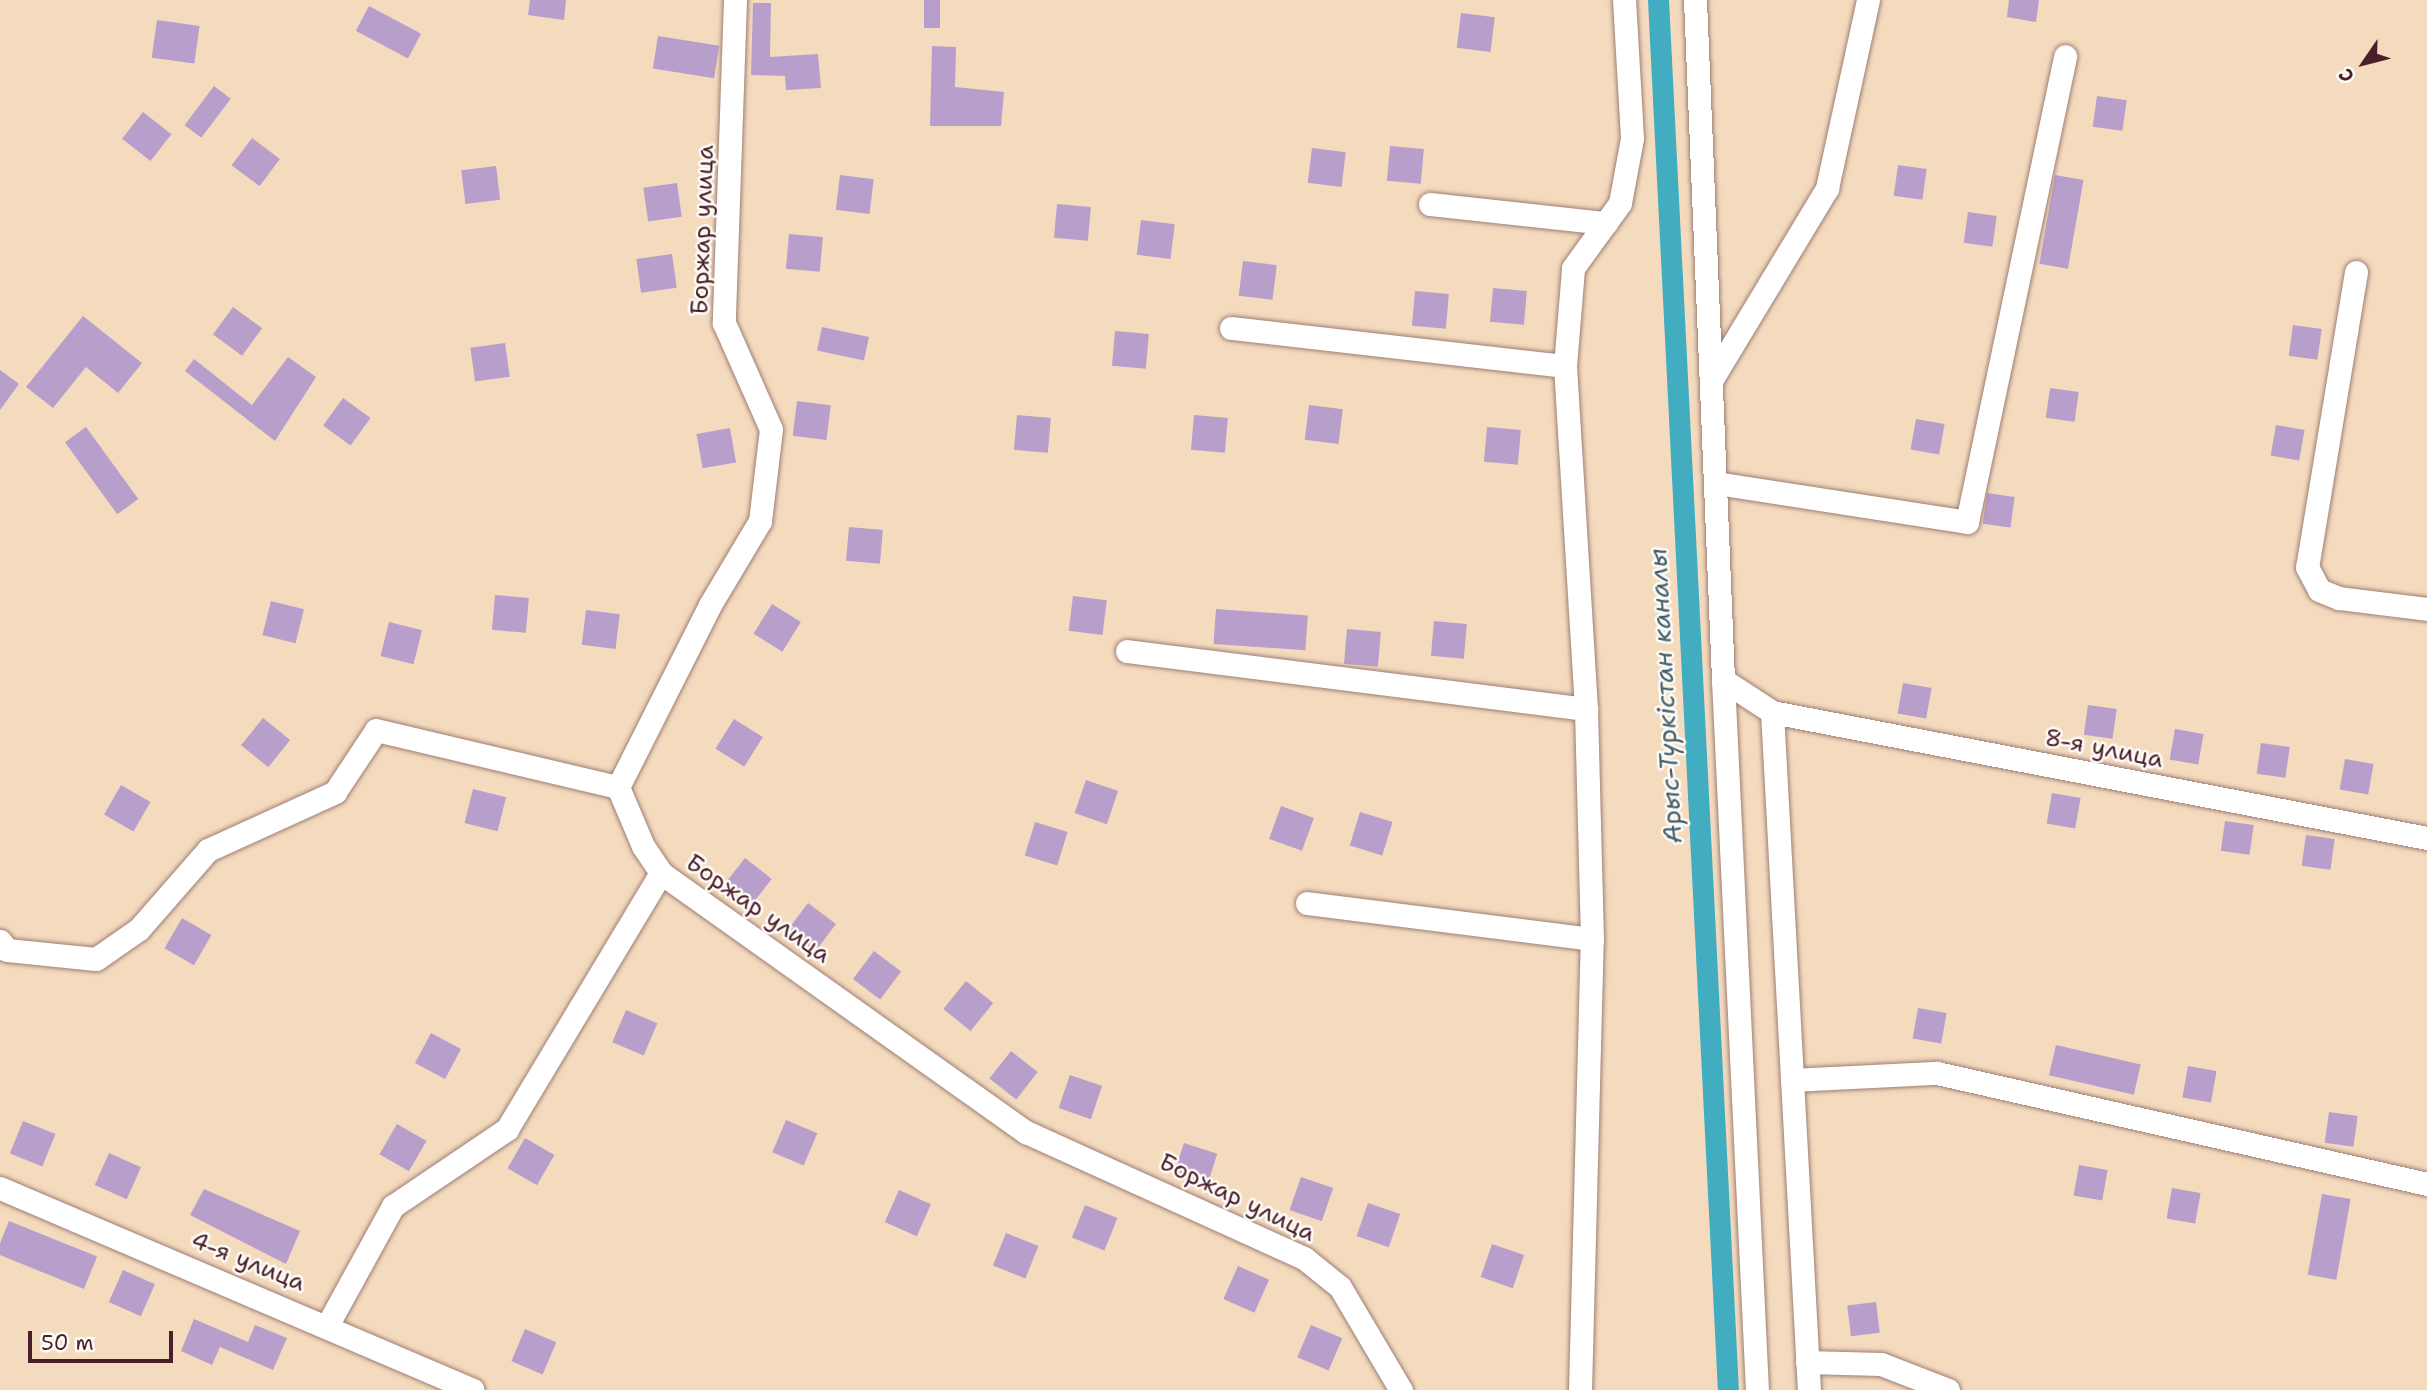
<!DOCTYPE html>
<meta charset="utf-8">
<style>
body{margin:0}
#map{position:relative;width:2427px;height:1390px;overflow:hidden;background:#f4dbbe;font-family:"Shantell Sans",sans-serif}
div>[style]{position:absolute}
.canal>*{height:21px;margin:-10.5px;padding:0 10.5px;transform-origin:10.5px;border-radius:10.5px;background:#42adc0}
.building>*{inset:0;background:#b89ecb;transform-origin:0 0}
.roads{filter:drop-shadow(0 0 2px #9f7d74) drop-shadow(0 0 2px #9f7d74)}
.minor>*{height:23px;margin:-11.5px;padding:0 11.5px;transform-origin:11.5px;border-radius:11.5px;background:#fff}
span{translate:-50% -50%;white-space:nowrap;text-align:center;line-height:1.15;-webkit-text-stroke:5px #fdfcf7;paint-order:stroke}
.street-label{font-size:24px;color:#4a1f2b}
.water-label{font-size:26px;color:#465f6e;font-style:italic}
.north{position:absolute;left:2329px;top:28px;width:70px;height:70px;-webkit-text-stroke:5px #fdfcf7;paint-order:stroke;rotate:235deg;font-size:19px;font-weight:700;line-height:28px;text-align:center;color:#4a1f2b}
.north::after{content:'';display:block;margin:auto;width:24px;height:32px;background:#4a1f2b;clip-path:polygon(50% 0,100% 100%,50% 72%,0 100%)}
.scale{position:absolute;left:28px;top:1331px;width:145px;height:32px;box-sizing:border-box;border:4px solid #4a1f2b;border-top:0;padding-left:9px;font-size:21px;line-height:24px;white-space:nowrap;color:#4a1f2b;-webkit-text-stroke:5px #fdfcf7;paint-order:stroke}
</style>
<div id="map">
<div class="canal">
<i style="left:1658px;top:0;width:1392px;rotate:87.12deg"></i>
</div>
<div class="building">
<i style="clip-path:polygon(530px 0,566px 0,564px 20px,528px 15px)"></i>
<i style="left:924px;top:0;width:16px;height:28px"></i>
<i style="clip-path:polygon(2009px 0,2039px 0,2036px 22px,2007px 17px)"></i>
<i style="clip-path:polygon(753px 3px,771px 3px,770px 57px,818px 54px,821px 88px,786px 90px,785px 76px,751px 75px)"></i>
<i style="left:369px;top:6px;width:59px;height:28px;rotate:28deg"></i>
<i style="left:1461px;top:13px;width:34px;height:35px;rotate:7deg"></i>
<i style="left:157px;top:20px;width:43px;height:38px;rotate:8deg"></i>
<i style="left:658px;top:36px;width:62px;height:33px;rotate:9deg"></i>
<i style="clip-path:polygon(932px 46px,956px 47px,955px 87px,1004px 92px,1001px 126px,930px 126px)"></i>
<i style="left:214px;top:86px;width:21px;height:49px;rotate:37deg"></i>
<i style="left:2097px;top:96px;width:30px;height:31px;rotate:8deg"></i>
<i style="left:143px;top:112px;width:36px;height:34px;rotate:38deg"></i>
<i style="left:252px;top:138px;width:35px;height:34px;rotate:37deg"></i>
<i style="left:1390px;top:146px;width:34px;height:35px;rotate:5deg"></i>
<i style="left:1312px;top:148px;width:34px;height:35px;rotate:7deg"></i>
<i style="left:1898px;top:165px;width:29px;height:31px;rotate:8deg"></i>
<i style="left:496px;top:166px;width:34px;height:35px;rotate:83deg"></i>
<i style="left:840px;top:175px;width:34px;height:35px;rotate:7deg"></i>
<i style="left:2055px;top:175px;width:29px;height:90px;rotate:10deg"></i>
<i style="left:677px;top:183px;width:34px;height:34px;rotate:82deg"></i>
<i style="left:1057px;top:204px;width:34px;height:34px;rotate:5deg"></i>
<i style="left:1968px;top:212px;width:29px;height:31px;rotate:8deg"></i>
<i style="left:1141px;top:220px;width:34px;height:35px;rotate:7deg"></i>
<i style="left:789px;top:234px;width:34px;height:35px;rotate:5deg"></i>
<i style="left:672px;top:254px;width:34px;height:36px;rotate:82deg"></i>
<i style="left:1243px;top:261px;width:34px;height:35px;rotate:7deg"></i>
<i style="left:1493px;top:288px;width:34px;height:34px;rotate:5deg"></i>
<i style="left:1415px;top:291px;width:34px;height:35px;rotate:5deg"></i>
<i style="left:233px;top:307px;width:36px;height:34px;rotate:36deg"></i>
<i style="clip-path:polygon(83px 316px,142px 363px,118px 393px,86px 367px,53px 408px,26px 387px)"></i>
<i style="left:2293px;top:325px;width:29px;height:31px;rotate:8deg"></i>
<i style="left:822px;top:327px;width:48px;height:24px;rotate:12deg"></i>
<i style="left:1115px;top:331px;width:34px;height:35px;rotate:5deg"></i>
<i style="left:505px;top:343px;width:34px;height:35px;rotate:82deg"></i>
<i style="clip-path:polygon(288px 357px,316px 377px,275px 441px,185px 371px,194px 359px,252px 405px)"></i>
<i style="clip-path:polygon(0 370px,19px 384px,0 410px)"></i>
<i style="left:2050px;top:388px;width:29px;height:30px;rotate:8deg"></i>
<i style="left:343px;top:398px;width:34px;height:34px;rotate:36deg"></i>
<i style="left:797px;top:401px;width:34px;height:35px;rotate:7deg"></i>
<i style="left:1309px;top:405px;width:34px;height:35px;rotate:7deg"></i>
<i style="left:1017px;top:415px;width:34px;height:35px;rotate:5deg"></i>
<i style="left:1194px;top:415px;width:34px;height:35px;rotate:5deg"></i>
<i style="left:1916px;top:419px;width:29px;height:31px;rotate:10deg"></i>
<i style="left:2276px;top:425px;width:29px;height:31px;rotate:10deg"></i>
<i style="left:86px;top:427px;width:89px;height:26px;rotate:54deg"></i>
<i style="left:1487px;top:427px;width:34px;height:35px;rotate:5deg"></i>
<i style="left:730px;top:428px;width:35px;height:34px;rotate:80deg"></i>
<i style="left:1987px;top:493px;width:28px;height:31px;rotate:8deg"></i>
<i style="left:849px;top:527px;width:34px;height:34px;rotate:5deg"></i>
<i style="left:495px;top:595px;width:34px;height:35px;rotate:5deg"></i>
<i style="left:1073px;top:596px;width:34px;height:35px;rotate:7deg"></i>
<i style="left:271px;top:601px;width:34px;height:35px;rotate:14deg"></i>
<i style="left:772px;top:604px;width:34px;height:35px;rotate:32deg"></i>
<i style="left:1216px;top:609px;width:92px;height:35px;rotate:4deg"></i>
<i style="left:586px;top:610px;width:34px;height:35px;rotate:7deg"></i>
<i style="left:1434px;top:621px;width:33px;height:35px;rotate:5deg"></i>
<i style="left:389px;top:622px;width:34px;height:35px;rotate:14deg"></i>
<i style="left:1347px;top:629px;width:34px;height:35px;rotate:5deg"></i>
<i style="left:1903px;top:683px;width:29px;height:31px;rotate:10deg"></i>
<i style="left:2088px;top:705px;width:29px;height:30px;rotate:8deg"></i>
<i style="left:263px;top:718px;width:35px;height:35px;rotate:39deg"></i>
<i style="left:734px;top:719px;width:34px;height:35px;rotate:32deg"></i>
<i style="left:2175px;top:729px;width:29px;height:31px;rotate:10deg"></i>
<i style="left:2261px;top:743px;width:29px;height:31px;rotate:8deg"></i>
<i style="left:2345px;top:759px;width:29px;height:31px;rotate:10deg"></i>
<i style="left:1086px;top:780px;width:34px;height:35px;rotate:19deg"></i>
<i style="left:121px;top:785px;width:34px;height:34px;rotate:30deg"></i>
<i style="left:473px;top:789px;width:34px;height:35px;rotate:14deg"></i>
<i style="left:2052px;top:793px;width:29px;height:31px;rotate:10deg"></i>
<i style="left:1281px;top:806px;width:35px;height:35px;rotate:20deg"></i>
<i style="left:1360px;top:812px;width:34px;height:35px;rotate:17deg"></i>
<i style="left:2225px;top:821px;width:29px;height:30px;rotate:8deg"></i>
<i style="left:1035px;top:822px;width:34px;height:35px;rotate:17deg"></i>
<i style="left:2306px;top:835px;width:29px;height:31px;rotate:8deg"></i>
<i style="left:745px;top:858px;width:34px;height:35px;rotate:38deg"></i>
<i style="left:808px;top:903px;width:35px;height:35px;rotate:37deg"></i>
<i style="left:182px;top:918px;width:34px;height:35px;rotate:30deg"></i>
<i style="left:874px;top:951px;width:34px;height:35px;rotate:37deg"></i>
<i style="left:966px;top:981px;width:35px;height:36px;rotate:39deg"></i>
<i style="left:1918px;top:1008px;width:29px;height:31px;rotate:10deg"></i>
<i style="left:626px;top:1010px;width:34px;height:35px;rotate:23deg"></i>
<i style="left:431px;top:1033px;width:34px;height:34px;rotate:28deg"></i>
<i style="left:2056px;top:1045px;width:87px;height:31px;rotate:13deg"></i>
<i style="left:1011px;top:1051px;width:34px;height:35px;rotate:38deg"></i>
<i style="left:2188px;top:1066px;width:29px;height:32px;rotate:10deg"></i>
<i style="left:1070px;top:1075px;width:34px;height:35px;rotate:19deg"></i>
<i style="left:2329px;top:1112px;width:29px;height:31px;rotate:8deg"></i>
<i style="left:786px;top:1120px;width:34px;height:35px;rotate:23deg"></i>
<i style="left:23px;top:1121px;width:35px;height:35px;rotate:22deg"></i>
<i style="left:397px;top:1124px;width:34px;height:35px;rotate:30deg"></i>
<i style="left:525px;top:1138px;width:34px;height:35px;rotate:30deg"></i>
<i style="left:1184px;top:1143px;width:35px;height:35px;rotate:18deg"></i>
<i style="left:109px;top:1153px;width:35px;height:35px;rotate:24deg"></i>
<i style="left:2079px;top:1165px;width:29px;height:31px;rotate:10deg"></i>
<i style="left:1301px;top:1177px;width:34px;height:35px;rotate:19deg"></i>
<i style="left:2172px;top:1188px;width:29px;height:31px;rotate:10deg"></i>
<i style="clip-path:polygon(204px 1189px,300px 1231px,286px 1264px,190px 1215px)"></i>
<i style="left:899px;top:1190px;width:35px;height:35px;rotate:24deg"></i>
<i style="left:2322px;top:1194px;width:29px;height:82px;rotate:10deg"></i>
<i style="left:1368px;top:1203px;width:34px;height:35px;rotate:19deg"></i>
<i style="left:1085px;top:1205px;width:35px;height:35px;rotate:22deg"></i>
<i style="left:9px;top:1221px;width:95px;height:35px;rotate:22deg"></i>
<i style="left:1006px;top:1233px;width:35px;height:35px;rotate:22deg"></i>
<i style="left:1492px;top:1244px;width:34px;height:35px;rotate:19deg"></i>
<i style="left:1238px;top:1266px;width:34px;height:36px;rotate:24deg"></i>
<i style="left:123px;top:1270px;width:35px;height:35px;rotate:24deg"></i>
<i style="left:1876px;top:1302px;width:31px;height:29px;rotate:83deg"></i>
<i style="clip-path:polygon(194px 1319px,248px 1342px,255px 1325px,287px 1338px,273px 1370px,220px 1347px,212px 1365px,181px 1351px)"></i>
<i style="left:1311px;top:1325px;width:34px;height:35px;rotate:23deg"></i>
<i style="left:525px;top:1329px;width:34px;height:35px;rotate:23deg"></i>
</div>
<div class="roads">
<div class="minor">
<i style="left:735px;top:0;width:323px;rotate:92deg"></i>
<i style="left:724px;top:323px;width:116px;rotate:66.1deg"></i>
<i style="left:771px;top:429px;width:93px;rotate:96.8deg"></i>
<i style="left:760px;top:521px;width:98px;rotate:120.8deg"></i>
<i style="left:710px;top:605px;width:204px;rotate:116.8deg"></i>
<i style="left:618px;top:787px;width:64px;rotate:67deg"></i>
<i style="left:643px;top:846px;width:32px;rotate:56deg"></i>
<i style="left:661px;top:873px;width:448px;rotate:35.4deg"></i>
<i style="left:1026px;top:1132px;width:305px;rotate:24.4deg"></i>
<i style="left:1304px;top:1258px;width:46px;rotate:38.9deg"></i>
<i style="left:1340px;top:1287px;width:120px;rotate:59.4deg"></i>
<i style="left:1695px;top:0;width:681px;rotate:87.64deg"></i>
<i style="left:1723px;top:680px;width:59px;rotate:33.1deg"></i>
<i style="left:1772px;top:712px;width:667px;rotate:10.89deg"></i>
<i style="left:1430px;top:204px;width:177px;rotate:6.2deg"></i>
<i style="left:2356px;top:272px;width:299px;rotate:99.4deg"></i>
<i style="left:2307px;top:567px;width:26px;rotate:62deg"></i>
<i style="left:2319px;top:590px;width:22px;rotate:22deg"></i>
<i style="left:2339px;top:598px;width:89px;rotate:7.1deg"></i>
<i style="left:1231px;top:328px;width:336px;rotate:6.5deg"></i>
<i style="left:1712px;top:379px;width:223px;rotate:-58.9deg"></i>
<i style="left:1827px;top:188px;width:192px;rotate:-77.7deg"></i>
<i style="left:1716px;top:483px;width:254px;rotate:8.8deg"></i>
<i style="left:1967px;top:522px;width:476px;rotate:-78.1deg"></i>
<i style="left:1127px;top:651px;width:463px;rotate:7.2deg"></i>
<i style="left:1723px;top:680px;width:711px;rotate:87.26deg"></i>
<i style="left:1772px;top:712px;width:679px;rotate:86.88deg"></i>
<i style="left:1307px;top:903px;width:287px;rotate:7.2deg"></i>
<i style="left:0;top:941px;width:11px;rotate:52deg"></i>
<i style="left:7px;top:950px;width:89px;rotate:5.8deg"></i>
<i style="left:96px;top:959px;width:52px;rotate:-34.9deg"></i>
<i style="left:139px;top:929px;width:105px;rotate:-48.9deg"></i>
<i style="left:208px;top:850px;width:140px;rotate:-24.5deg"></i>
<i style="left:335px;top:792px;width:74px;rotate:-56.5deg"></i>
<i style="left:376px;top:730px;width:249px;rotate:13.3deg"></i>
<i style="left:1792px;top:1080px;width:145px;rotate:-2.8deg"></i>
<i style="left:1937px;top:1073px;width:502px;rotate:12.76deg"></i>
<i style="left:0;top:1188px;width:514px;rotate:23.13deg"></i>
<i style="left:328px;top:1324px;width:135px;rotate:-61.2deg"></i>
<i style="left:393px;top:1206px;width:138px;rotate:-34deg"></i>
<i style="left:507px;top:1129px;width:299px;rotate:-59deg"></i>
<i style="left:1807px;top:1362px;width:74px;rotate:1.5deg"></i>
<i style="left:1881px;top:1364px;width:72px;rotate:21.2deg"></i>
<i style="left:1580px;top:1390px;width:451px;rotate:-88.5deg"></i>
<i style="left:1592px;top:939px;width:230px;rotate:-91.5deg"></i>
<i style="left:1586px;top:709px;width:344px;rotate:-93.5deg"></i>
<i style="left:1565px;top:366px;width:98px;rotate:-85.3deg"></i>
<i style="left:1573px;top:268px;width:80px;rotate:-54.1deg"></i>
<i style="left:1620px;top:203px;width:66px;rotate:-79.5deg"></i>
<i style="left:1632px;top:138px;width:138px;rotate:-93.3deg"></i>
</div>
</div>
<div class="street-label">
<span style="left:703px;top:230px;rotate:-88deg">Боржар улица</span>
<span style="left:2104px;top:749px;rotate:11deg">8-я улица</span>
<span style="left:758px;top:909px;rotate:35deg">Боржар улица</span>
<span style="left:1237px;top:1198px;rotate:26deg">Боржар улица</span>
<span style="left:248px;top:1262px;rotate:22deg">4-я улица</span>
</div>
<div class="water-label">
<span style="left:1665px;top:696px;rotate:-93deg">Арыс-Түркістан каналы</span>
</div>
<div class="north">С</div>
<div class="scale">50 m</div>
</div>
